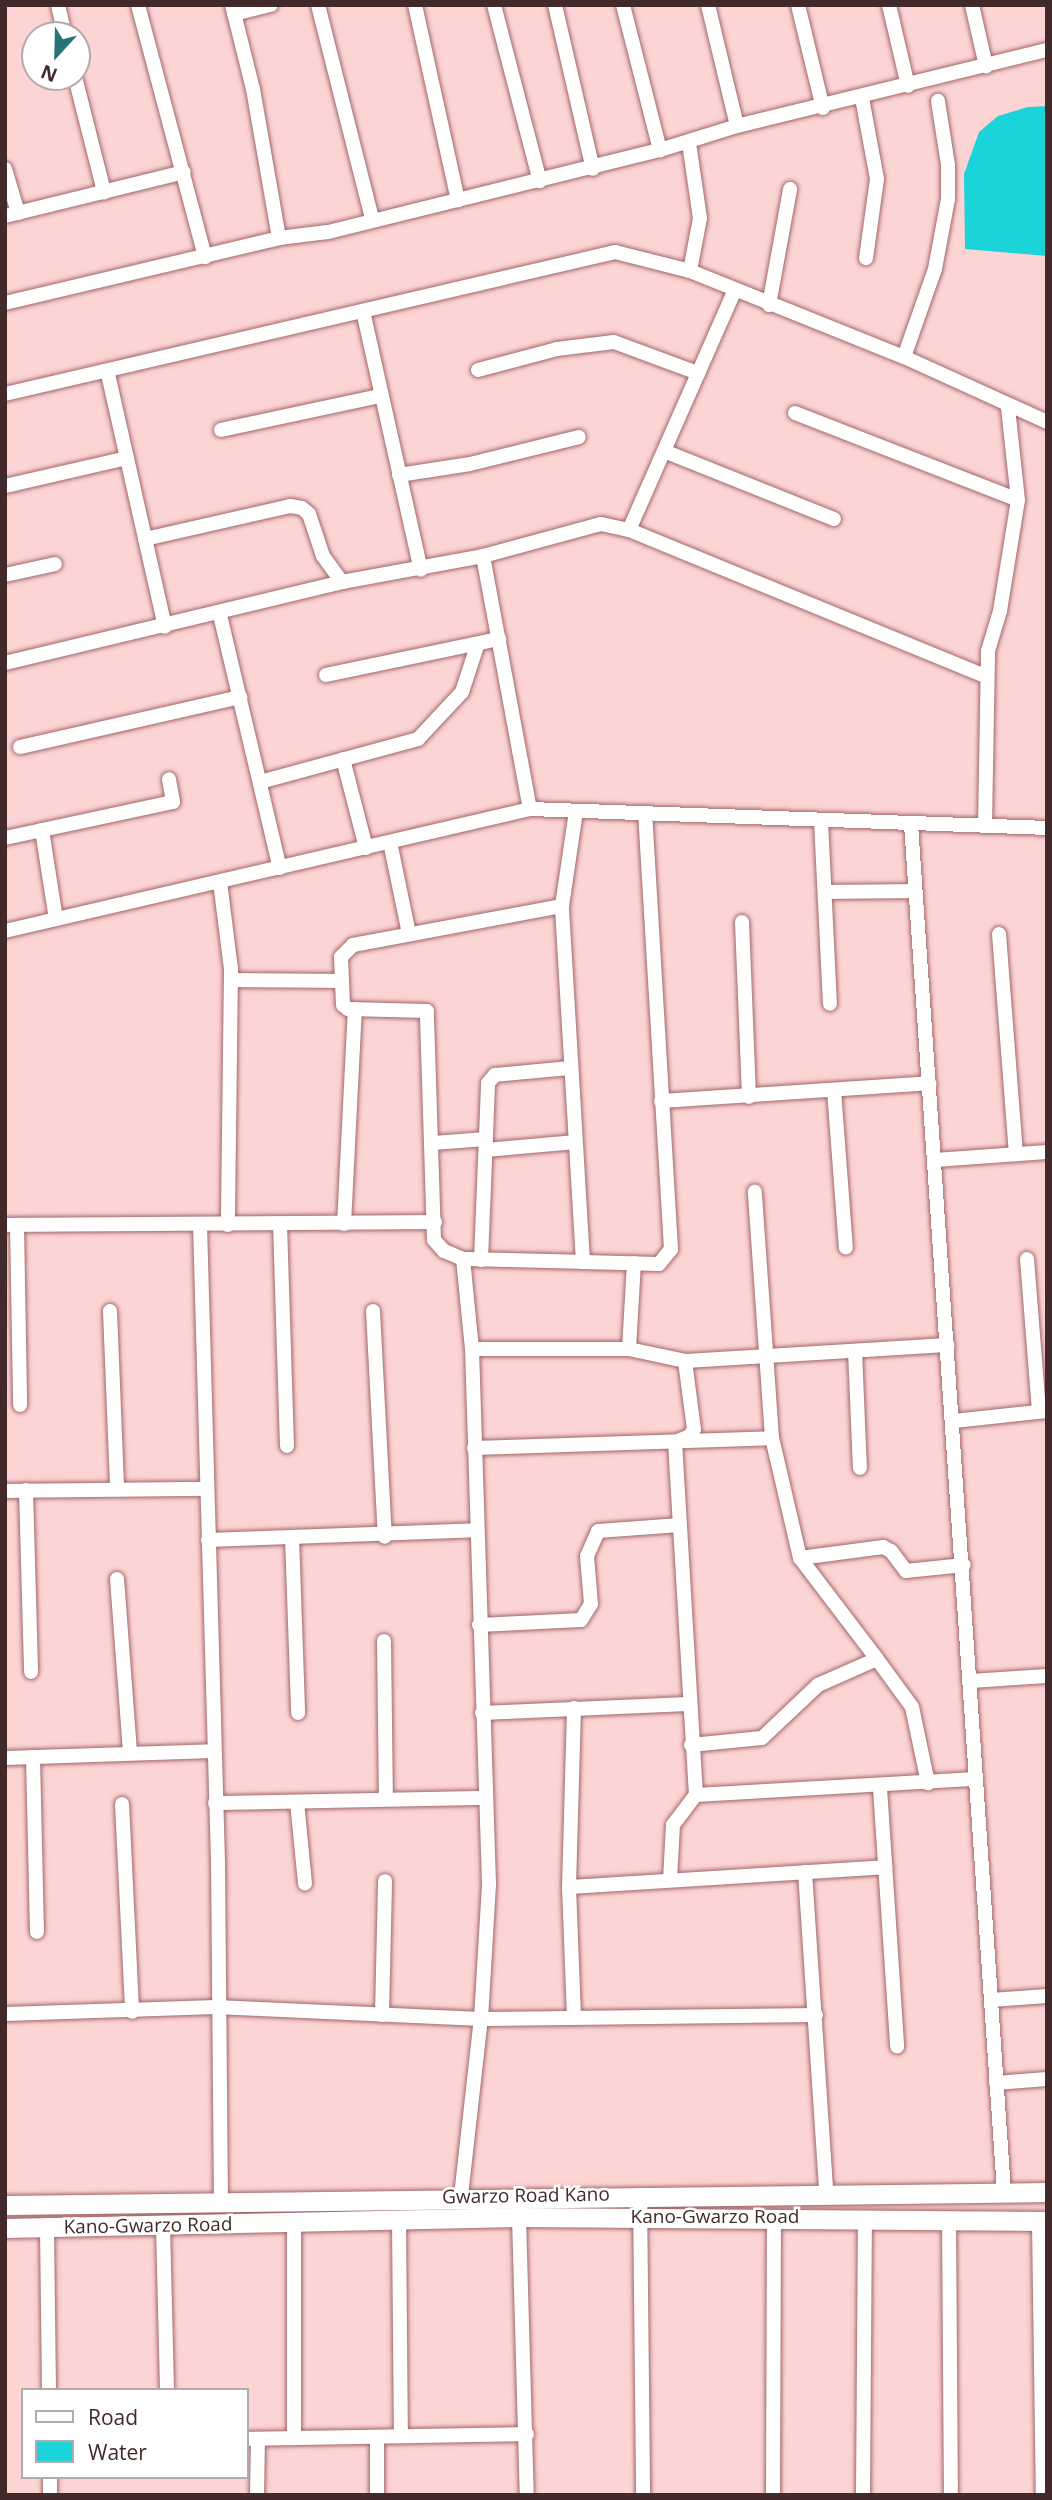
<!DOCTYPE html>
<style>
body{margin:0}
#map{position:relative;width:1052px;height:2500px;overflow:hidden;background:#fcd4d4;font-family:"Open Sans",sans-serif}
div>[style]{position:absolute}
.water>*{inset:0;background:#1bd4da}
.roads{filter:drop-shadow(0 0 2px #a26768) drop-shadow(0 0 2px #a26768)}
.minor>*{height:14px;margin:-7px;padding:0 7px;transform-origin:7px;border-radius:7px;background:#fff}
.major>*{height:19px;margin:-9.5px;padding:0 9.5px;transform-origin:9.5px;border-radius:9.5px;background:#fff}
span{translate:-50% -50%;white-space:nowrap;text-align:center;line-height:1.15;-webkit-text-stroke:5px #fff;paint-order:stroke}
.street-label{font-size:19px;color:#432a2a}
.frame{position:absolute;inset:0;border:7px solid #432a2a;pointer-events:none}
.legend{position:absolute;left:21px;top:2388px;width:228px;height:91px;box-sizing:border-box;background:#fff;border:2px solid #b4aaaa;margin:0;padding:9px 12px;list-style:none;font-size:21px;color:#432a2a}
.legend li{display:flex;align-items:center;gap:14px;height:35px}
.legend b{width:35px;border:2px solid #b4aaaa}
.north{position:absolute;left:21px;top:21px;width:70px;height:70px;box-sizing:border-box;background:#fff;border:2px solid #b4aaaa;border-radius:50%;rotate:202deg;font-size:19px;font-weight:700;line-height:28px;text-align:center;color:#432a2a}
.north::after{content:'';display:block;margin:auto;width:24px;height:32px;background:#287375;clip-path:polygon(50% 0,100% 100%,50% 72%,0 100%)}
</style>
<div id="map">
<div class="water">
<i style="clip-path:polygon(1047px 106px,1047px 256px,965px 249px,964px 174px,979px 132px,998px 116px,1028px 107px)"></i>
</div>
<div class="roads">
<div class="minor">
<i style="left:58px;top:5px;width:31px;rotate:77deg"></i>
<i style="left:138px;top:5px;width:261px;rotate:75.1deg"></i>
<i style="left:232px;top:5px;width:87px;rotate:76deg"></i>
<i style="left:253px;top:89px;width:151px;rotate:80.1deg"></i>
<i style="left:318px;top:5px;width:221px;rotate:75.8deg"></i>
<i style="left:415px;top:5px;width:200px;rotate:77.6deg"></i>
<i style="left:494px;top:5px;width:182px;rotate:75.4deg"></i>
<i style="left:555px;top:5px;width:168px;rotate:77deg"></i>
<i style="left:623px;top:5px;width:150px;rotate:75.7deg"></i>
<i style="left:660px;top:150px;width:81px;rotate:-17.3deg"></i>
<i style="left:737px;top:126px;width:319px;rotate:-13.8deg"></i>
<i style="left:708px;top:5px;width:124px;rotate:76.5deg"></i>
<i style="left:798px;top:5px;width:106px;rotate:76.4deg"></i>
<i style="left:889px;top:5px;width:83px;rotate:76.8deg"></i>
<i style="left:972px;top:5px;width:63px;rotate:77.1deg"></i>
<i style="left:234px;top:14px;width:38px;rotate:-14deg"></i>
<i style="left:75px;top:77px;width:119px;rotate:75.8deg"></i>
<i style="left:862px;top:98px;width:82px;rotate:79.5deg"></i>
<i style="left:877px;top:179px;width:80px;rotate:97.9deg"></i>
<i style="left:689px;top:143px;width:76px;rotate:81.7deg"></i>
<i style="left:700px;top:218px;width:54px;rotate:100.7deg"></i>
<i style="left:5px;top:169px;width:46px;rotate:73.5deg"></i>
<i style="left:5px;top:216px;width:184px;rotate:-13.8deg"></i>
<i style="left:5px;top:303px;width:282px;rotate:-13.3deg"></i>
<i style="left:279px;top:238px;width:49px;rotate:-7deg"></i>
<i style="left:328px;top:232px;width:342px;rotate:-13.9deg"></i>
<i style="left:769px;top:305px;width:118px;rotate:-79.7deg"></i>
<i style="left:363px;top:311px;width:265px;rotate:77.4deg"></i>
<i style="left:904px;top:357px;width:93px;rotate:-70.6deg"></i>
<i style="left:935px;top:269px;width:71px;rotate:-79.5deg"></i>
<i style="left:948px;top:199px;width:34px;rotate:-90deg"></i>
<i style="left:948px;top:165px;width:65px;rotate:-98.9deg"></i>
<i style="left:478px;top:370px;width:82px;rotate:-14.9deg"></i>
<i style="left:557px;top:349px;width:57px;rotate:-7deg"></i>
<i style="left:614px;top:342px;width:90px;rotate:20.3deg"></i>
<i style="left:108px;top:374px;width:259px;rotate:77.3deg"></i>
<i style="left:5px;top:394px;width:626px;rotate:-13.1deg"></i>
<i style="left:615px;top:252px;width:77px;rotate:14.2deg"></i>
<i style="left:690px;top:271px;width:231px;rotate:21.9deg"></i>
<i style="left:904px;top:357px;width:157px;rotate:24.4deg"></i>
<i style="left:795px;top:413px;width:239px;rotate:21.3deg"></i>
<i style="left:221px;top:430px;width:163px;rotate:-12.1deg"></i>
<i style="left:664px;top:451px;width:183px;rotate:21.8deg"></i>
<i style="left:399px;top:475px;width:72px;rotate:-8.8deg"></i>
<i style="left:470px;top:464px;width:112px;rotate:-13.9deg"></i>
<i style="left:5px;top:486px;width:125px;rotate:-12.9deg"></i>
<i style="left:629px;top:530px;width:260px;rotate:-66.2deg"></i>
<i style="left:145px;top:539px;width:149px;rotate:-12.8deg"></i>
<i style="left:290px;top:506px;width:12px;rotate:9deg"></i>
<i style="left:302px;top:508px;width:9px;rotate:41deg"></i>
<i style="left:309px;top:514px;width:44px;rotate:71.6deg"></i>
<i style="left:323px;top:556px;width:32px;rotate:54deg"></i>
<i style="left:483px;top:556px;width:257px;rotate:79.5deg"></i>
<i style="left:5px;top:575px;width:51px;rotate:-12.4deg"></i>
<i style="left:220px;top:615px;width:260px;rotate:76.7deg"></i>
<i style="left:5px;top:663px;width:347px;rotate:-13.5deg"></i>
<i style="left:342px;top:582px;width:143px;rotate:-10.4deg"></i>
<i style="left:483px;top:556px;width:122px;rotate:-15.2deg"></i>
<i style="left:601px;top:524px;width:29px;rotate:12deg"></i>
<i style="left:629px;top:530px;width:385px;rotate:22.3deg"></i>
<i style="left:326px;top:675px;width:177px;rotate:-11.8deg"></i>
<i style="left:20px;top:747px;width:226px;rotate:-12.8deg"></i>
<i style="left:343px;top:759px;width:92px;rotate:75.5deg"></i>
<i style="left:260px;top:782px;width:164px;rotate:-15.2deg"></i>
<i style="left:418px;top:739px;width:64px;rotate:-46.9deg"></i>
<i style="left:462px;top:692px;width:48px;rotate:-71.9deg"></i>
<i style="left:821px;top:821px;width:183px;rotate:87.2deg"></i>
<i style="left:911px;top:824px;width:1370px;rotate:86.11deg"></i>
<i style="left:985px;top:826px;width:175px;rotate:-89deg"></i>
<i style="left:988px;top:651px;width:42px;rotate:-73.3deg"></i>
<i style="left:1000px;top:611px;width:112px;rotate:-80.8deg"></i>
<i style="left:1018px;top:500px;width:93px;rotate:-96.2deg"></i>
<i style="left:42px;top:830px;width:90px;rotate:81.1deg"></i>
<i style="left:5px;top:838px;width:172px;rotate:-12.1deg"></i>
<i style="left:173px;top:802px;width:23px;rotate:-100deg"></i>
<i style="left:390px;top:842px;width:94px;rotate:78.3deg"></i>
<i style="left:220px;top:882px;width:88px;rotate:82.8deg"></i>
<i style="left:231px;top:969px;width:256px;rotate:90.7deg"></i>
<i style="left:825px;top:892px;width:90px;rotate:-0.6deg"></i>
<i style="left:742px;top:922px;width:175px;rotate:87.7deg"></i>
<i style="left:5px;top:931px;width:539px;rotate:-13.08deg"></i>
<i style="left:530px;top:809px;width:517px;rotate:2.1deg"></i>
<i style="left:999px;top:934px;width:221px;rotate:85.6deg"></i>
<i style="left:231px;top:980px;width:111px;rotate:0.5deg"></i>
<i style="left:834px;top:1090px;width:158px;rotate:85.7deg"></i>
<i style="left:661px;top:1101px;width:269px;rotate:-3.8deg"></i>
<i style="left:433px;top:1143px;width:53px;rotate:-4.3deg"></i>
<i style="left:486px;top:1150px;width:90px;rotate:-5.1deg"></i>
<i style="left:935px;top:1160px;width:112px;rotate:-4.1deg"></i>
<i style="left:280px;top:1224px;width:222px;rotate:88.2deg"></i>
<i style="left:344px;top:1224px;width:215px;rotate:-87.1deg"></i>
<i style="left:5px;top:1225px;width:430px;rotate:-0.4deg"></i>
<i style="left:17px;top:1225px;width:180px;rotate:89deg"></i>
<i style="left:200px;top:1225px;width:636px;rotate:88.38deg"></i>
<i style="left:218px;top:1861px;width:342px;rotate:89.5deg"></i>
<i style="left:463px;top:1259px;width:120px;rotate:1.4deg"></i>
<i style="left:583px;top:1262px;width:357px;rotate:-93.4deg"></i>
<i style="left:1027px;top:1259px;width:153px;rotate:85.5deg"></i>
<i style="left:481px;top:1260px;width:177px;rotate:-87.7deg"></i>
<i style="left:488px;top:1083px;width:11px;rotate:-49deg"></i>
<i style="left:495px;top:1075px;width:76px;rotate:-5.3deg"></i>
<i style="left:583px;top:1262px;width:76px;rotate:1.5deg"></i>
<i style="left:659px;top:1264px;width:19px;rotate:-51deg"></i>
<i style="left:671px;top:1249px;width:436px;rotate:-93.4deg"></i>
<i style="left:110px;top:1311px;width:178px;rotate:87.7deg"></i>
<i style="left:373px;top:1311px;width:226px;rotate:87deg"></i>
<i style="left:472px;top:1349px;width:157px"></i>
<i style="left:629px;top:1349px;width:57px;rotate:12.1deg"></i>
<i style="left:685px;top:1361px;width:69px;rotate:82.5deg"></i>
<i style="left:694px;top:1429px;width:8px;rotate:120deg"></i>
<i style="left:690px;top:1436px;width:16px;rotate:158deg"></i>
<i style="left:675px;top:1442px;width:354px;rotate:86.6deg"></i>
<i style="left:696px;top:1795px;width:280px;rotate:-3.3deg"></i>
<i style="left:629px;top:1349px;width:86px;rotate:-86.7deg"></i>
<i style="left:855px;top:1351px;width:117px;rotate:87.6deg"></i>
<i style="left:685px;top:1361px;width:263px;rotate:-3.5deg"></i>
<i style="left:954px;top:1421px;width:93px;rotate:-6.2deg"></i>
<i style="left:474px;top:1448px;width:298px;rotate:-1.9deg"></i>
<i style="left:772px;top:1438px;width:247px;rotate:-94deg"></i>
<i style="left:26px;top:1490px;width:182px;rotate:88.4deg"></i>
<i style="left:5px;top:1491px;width:199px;rotate:-0.6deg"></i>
<i style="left:292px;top:1537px;width:176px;rotate:88deg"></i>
<i style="left:208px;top:1540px;width:268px;rotate:-2.1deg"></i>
<i style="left:800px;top:1558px;width:84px;rotate:-7.5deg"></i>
<i style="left:883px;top:1547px;width:9px;rotate:27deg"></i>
<i style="left:891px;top:1551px;width:25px;rotate:53deg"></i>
<i style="left:906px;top:1571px;width:58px;rotate:-5.9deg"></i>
<i style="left:117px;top:1579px;width:174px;rotate:85.7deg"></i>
<i style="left:479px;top:1625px;width:102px;rotate:-2.8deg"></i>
<i style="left:581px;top:1620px;width:19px;rotate:-58deg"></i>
<i style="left:591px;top:1604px;width:48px;rotate:-94.8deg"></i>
<i style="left:587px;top:1556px;width:27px;rotate:-66deg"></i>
<i style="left:598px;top:1531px;width:82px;rotate:-4.2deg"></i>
<i style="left:384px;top:1641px;width:157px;rotate:89.3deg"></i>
<i style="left:877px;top:1659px;width:59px;rotate:53.9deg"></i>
<i style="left:912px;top:1707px;width:78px;rotate:78.1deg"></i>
<i style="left:970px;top:1681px;width:77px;rotate:-3.7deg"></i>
<i style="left:574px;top:1708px;width:179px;rotate:91.6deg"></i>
<i style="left:569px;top:1887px;width:131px;rotate:87.8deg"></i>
<i style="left:482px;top:1713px;width:206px;rotate:-2.5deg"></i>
<i style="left:691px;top:1745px;width:71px;rotate:-5.6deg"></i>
<i style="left:762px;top:1738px;width:77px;rotate:-43.4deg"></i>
<i style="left:818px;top:1685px;width:64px;rotate:-23.8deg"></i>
<i style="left:877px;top:1659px;width:127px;rotate:-127.3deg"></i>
<i style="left:800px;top:1558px;width:123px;rotate:-103.1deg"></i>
<i style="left:33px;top:1757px;width:175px;rotate:88.7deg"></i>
<i style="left:5px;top:1758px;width:208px;rotate:-1.9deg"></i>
<i style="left:880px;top:1788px;width:259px;rotate:86.2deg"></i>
<i style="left:297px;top:1802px;width:82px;rotate:84.4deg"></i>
<i style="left:215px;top:1803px;width:269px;rotate:-1.1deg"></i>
<i style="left:122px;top:1804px;width:208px;rotate:87.2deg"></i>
<i style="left:805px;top:1872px;width:321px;rotate:86.2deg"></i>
<i style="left:670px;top:1880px;width:55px;rotate:-86.9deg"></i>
<i style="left:673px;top:1825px;width:38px;rotate:-53deg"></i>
<i style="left:569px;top:1887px;width:317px;rotate:-3.6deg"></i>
<i style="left:991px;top:2000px;width:56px;rotate:-4.1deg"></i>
<i style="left:5px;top:2014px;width:211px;rotate:-1.9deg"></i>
<i style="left:216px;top:2007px;width:265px;rotate:2.6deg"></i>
<i style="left:481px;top:2019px;width:335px;rotate:-0.7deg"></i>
<i style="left:382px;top:2015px;width:134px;rotate:-88.7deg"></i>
<i style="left:996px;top:2083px;width:51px;rotate:-4.5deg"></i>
<i style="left:640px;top:2195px;width:300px;rotate:89.4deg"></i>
<i style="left:461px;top:2196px;width:178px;rotate:-83.6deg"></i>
<i style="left:481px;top:2019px;width:135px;rotate:-86.6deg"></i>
<i style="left:489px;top:1884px;width:535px;rotate:-91.82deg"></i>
<i style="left:472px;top:1349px;width:90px;rotate:-95.7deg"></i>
<i style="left:463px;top:1259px;width:21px;rotate:-157deg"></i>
<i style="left:444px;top:1251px;width:15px;rotate:-132deg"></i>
<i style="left:434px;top:1240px;width:229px;rotate:-91.8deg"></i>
<i style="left:427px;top:1011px;width:79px;rotate:-178.5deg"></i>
<i style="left:348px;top:1009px;width:6px;rotate:-141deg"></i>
<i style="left:343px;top:1005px;width:48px;rotate:-92.4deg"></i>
<i style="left:341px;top:957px;width:17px;rotate:-45deg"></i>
<i style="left:353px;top:945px;width:213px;rotate:-10.6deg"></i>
<i style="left:562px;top:906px;width:96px;rotate:-81.6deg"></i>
<i style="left:519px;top:2217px;width:278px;rotate:88.4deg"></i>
<i style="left:399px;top:2219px;width:217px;rotate:89.5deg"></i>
<i style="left:949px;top:2219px;width:276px;rotate:89.6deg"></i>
<i style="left:294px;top:2222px;width:216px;rotate:90deg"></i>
<i style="left:1039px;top:2222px;width:273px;rotate:89.2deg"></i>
<i style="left:163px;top:2226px;width:164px;rotate:88.6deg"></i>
<i style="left:47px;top:2228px;width:162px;rotate:89.3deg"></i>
<i style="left:247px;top:2439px;width:280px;rotate:-1deg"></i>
<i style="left:50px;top:2477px;width:18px;rotate:90deg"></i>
<i style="left:257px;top:2495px;width:55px;rotate:-89deg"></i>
<i style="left:377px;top:2495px;width:58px;rotate:-90deg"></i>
<i style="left:773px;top:2495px;width:278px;rotate:-89.8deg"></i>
<i style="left:863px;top:2495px;width:277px;rotate:-89.6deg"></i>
</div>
<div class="major">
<i style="left:5px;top:2205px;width:1042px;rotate:-0.71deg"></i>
<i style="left:5px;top:2228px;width:514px;rotate:-1.23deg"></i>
<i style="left:519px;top:2217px;width:528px;rotate:0.43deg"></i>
</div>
</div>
<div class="street-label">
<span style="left:526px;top:2196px;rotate:-1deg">Gwarzo Road Kano</span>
<span style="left:715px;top:2217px">Kano-Gwarzo Road</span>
<span style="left:148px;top:2226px;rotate:-1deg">Kano-Gwarzo Road</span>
</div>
<div class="frame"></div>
<ul class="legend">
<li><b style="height:9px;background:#fff"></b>Road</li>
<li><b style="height:19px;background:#1bd4da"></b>Water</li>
</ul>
<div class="north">N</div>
</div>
